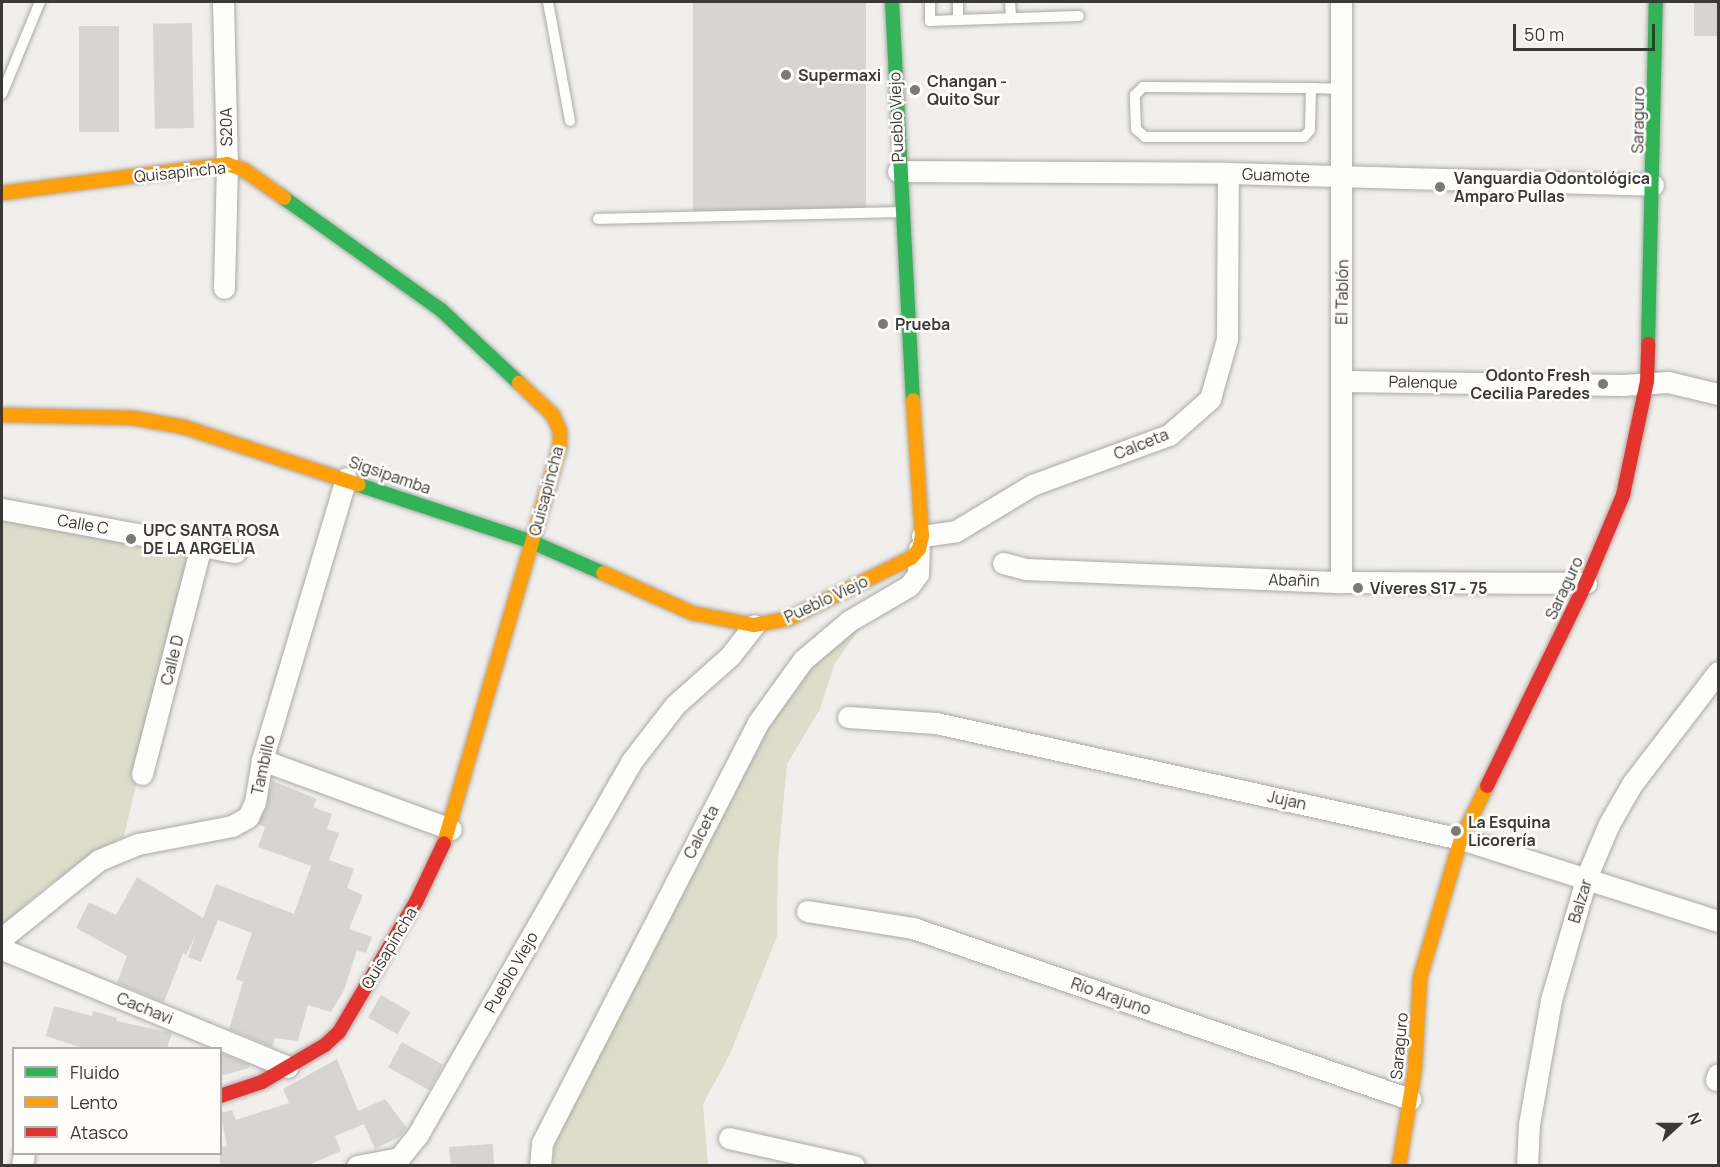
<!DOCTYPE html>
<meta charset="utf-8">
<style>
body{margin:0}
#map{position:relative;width:1720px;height:1167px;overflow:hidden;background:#f1efec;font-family:Manrope,sans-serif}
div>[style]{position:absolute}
.green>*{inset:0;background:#dcddca}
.building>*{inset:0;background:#d7d5d4;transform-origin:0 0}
.roads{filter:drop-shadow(0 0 2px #aaa9a7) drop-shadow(0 0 2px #aaa9a7)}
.lane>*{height:10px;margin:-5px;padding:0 5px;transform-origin:5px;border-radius:5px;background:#fdfdfc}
.street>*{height:21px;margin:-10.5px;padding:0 10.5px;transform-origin:10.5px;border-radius:10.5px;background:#fdfdfc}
.fast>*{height:14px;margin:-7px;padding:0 7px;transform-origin:7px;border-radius:7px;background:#30b455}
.slow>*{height:14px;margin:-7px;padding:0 7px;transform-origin:7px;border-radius:7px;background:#ff9f0a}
.jam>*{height:14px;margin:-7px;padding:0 7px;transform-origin:7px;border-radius:7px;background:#e5322d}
.dots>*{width:16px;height:16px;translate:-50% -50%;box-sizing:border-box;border:3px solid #fffdf9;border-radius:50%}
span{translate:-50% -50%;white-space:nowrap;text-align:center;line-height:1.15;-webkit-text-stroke:5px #fffdf9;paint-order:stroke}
.poi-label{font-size:16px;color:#3b3938;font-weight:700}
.left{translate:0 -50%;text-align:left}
.right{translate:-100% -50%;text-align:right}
.street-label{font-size:16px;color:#3b3938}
.frame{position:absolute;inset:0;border:3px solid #3b3938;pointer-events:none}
.legend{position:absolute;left:12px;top:1047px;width:210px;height:108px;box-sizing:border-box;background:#fffdf9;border:2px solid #b1afac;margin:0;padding:8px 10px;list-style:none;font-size:18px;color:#3b3938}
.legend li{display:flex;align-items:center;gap:12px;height:30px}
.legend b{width:30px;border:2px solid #b1afac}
.north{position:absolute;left:1648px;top:1095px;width:60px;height:60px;-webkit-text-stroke:4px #fffdf9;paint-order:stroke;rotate:69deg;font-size:16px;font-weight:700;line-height:24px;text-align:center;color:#3b3938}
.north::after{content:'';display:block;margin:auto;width:21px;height:27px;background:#3b3938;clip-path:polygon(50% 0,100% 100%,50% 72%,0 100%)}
.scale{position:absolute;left:1513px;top:24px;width:142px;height:27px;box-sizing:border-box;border:3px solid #3b3938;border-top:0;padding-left:8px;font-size:18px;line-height:21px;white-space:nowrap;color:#3b3938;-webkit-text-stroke:4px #fffdf9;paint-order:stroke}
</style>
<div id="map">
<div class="green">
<i style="clip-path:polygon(2px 514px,191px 552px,124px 836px,44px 888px,2px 926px)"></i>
<i style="clip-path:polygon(864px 622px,834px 665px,820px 709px,787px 764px,778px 859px,777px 936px,730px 1054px,703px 1104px,708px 1165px,554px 1165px,554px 1147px,738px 760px,801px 665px)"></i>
</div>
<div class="building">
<i style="left:693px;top:2px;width:173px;height:209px"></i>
<i style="left:1694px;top:2px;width:25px;height:34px"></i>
<i style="left:192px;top:23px;width:105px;height:39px;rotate:89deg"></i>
<i style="left:79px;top:26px;width:40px;height:106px"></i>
<i style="clip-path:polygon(273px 781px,317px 799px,313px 807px,332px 814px,327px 829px,339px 833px,329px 860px,354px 869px,347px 888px,363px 895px,349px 929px,372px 937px,366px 953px,357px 950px,344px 990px,331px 1012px,308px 1005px,298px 1041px,275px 1038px,272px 1047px,229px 1029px,243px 982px,236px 979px,252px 933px,218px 920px,201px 962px,188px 957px,196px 934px,186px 955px,183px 953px,164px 1002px,117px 983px,127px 956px,76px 928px,89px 902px,116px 915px,137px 877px,203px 918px,216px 884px,294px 914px,311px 866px,258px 847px,265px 827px,258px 824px)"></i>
<i style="left:381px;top:995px;width:34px;height:26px;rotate:30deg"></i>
<i style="clip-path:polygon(54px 1006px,92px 1016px,93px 1011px,117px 1018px,116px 1021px,172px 1033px,167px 1048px,82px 1048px,46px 1036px)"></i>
<i style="left:402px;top:1042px;width:47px;height:29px;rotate:29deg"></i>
<i style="clip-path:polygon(221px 1053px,250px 1065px,249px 1068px,220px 1076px)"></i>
<i style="clip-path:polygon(337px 1059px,358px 1111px,385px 1099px,407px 1128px,401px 1136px,375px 1149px,364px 1124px,335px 1136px,341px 1151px,306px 1166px,220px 1166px,220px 1148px,227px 1146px,220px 1113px,232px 1110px,236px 1120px,289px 1103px,283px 1089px)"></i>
<i style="clip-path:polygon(493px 1144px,494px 1166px,451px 1166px,449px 1147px)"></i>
</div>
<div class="roads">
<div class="lane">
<i style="left:548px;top:2px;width:121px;rotate:79.5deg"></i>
<i style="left:930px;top:2px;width:19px;rotate:90deg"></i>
<i style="left:930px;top:21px;width:28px;rotate:-2deg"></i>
<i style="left:958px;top:20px;width:18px;rotate:-90deg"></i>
<i style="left:1010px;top:2px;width:16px;rotate:86deg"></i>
<i style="left:958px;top:20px;width:121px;rotate:-1.9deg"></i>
<i style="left:1311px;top:88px;width:42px;rotate:91.4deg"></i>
<i style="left:1310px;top:130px;width:9px;rotate:131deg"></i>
<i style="left:1304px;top:137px;width:159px;rotate:180deg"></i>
<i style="left:1145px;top:137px;width:12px;rotate:-138deg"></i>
<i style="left:1136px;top:129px;width:34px;rotate:-92deg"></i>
<i style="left:1135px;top:95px;width:11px;rotate:-45deg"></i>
<i style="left:1143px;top:87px;width:168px;rotate:0.3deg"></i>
<i style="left:1311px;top:88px;width:32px;rotate:2deg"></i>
<i style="left:2px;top:94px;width:100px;rotate:-67.6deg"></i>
<i style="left:598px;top:219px;width:300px;rotate:-1.3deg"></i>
</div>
<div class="street">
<i style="left:223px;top:2px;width:162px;rotate:88.6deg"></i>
<i style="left:227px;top:164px;width:124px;rotate:91.4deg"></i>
<i style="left:898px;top:171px;width:330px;rotate:0.3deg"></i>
<i style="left:1228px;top:173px;width:425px;rotate:1.6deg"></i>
<i style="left:1341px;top:381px;width:282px;rotate:0.8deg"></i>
<i style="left:1623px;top:385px;width:45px;rotate:-3.8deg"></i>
<i style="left:1668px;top:382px;width:51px;rotate:13.5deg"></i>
<i style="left:2px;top:509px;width:237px;rotate:10.5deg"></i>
<i style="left:922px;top:536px;width:34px;rotate:-8deg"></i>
<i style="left:956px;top:531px;width:89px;rotate:-31.2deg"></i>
<i style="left:1032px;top:485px;width:146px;rotate:-20.1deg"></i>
<i style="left:1169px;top:435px;width:55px;rotate:-41.3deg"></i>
<i style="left:1210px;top:399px;width:62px;rotate:-74.2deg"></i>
<i style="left:1227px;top:339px;width:166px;rotate:-89.7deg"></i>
<i style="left:1003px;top:563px;width:24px;rotate:15deg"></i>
<i style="left:1026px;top:569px;width:315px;rotate:2.4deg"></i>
<i style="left:1341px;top:582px;width:245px;rotate:0.2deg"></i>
<i style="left:1341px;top:582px;width:580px;rotate:-90deg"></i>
<i style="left:848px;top:717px;width:88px;rotate:3.9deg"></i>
<i style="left:936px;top:723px;width:538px;rotate:12.46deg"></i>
<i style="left:1461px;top:839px;width:270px;rotate:17.7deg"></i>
<i style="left:262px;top:760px;width:201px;rotate:20.1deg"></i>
<i style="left:142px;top:774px;width:236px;rotate:-75.5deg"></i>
<i style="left:807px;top:911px;width:107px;rotate:9.1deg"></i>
<i style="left:913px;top:928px;width:526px;rotate:18.99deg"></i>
<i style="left:2px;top:938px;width:124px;rotate:-38.8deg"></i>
<i style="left:99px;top:860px;width:42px;rotate:-22.3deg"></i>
<i style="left:138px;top:844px;width:96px;rotate:-10.8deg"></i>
<i style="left:232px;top:826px;width:18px;rotate:-29deg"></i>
<i style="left:248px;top:817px;width:17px;rotate:-65deg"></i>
<i style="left:255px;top:802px;width:43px;rotate:-80.5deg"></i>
<i style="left:262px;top:760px;width:294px;rotate:-73.4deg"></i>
<i style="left:2px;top:949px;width:309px;rotate:22.4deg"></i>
<i style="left:1716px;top:1080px;width:6px;rotate:-72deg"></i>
<i style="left:729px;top:1138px;width:128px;rotate:12.6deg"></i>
<i style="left:22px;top:1166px;width:12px;rotate:-81deg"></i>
<i style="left:357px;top:1166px;width:43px;rotate:-10.8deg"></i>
<i style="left:399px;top:1158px;width:28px;rotate:-51deg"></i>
<i style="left:417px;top:1136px;width:431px;rotate:-60.2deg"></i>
<i style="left:631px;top:762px;width:72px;rotate:-52.3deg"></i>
<i style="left:675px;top:705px;width:74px;rotate:-41.7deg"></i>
<i style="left:730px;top:656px;width:39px;rotate:-52deg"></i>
<i style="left:540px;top:1166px;width:23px;rotate:-85deg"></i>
<i style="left:542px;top:1143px;width:471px;rotate:-62.8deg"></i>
<i style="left:757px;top:724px;width:79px;rotate:-54.3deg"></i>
<i style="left:803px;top:660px;width:60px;rotate:-40.3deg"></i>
<i style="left:849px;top:621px;width:69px;rotate:-30.3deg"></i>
<i style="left:909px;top:586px;width:15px;rotate:-53deg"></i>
<i style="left:918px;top:574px;width:25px;rotate:-88deg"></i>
<i style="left:1527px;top:1166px;width:42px;rotate:-87.3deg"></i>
<i style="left:1529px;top:1124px;width:126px;rotate:-79.9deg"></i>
<i style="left:1551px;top:1000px;width:129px;rotate:-73.8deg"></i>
<i style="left:1587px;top:876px;width:56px;rotate:-67.1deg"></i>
<i style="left:1609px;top:824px;width:46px;rotate:-60.1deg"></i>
<i style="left:1632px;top:784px;width:141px;rotate:-52.5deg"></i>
</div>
<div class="fast">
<i style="left:892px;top:2px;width:399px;rotate:87deg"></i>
<i style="left:284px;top:198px;width:193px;rotate:35.5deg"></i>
<i style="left:441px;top:310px;width:107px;rotate:43.1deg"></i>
<i style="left:1648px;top:344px;width:342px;rotate:-88.7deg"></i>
<i style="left:359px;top:485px;width:182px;rotate:18.2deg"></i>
<i style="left:532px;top:542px;width:77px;rotate:23.6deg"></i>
</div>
<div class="slow">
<i style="left:2px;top:193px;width:227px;rotate:-7.3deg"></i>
<i style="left:227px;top:164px;width:18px;rotate:19deg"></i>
<i style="left:244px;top:170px;width:49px;rotate:35deg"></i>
<i style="left:2px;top:415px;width:131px;rotate:1.3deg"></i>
<i style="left:133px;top:418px;width:52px;rotate:10deg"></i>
<i style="left:184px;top:427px;width:184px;rotate:18.3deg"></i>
<i style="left:603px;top:573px;width:98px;rotate:24.2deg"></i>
<i style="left:692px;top:613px;width:63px;rotate:11deg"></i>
<i style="left:754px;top:625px;width:35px;rotate:-10deg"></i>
<i style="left:788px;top:619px;width:137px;rotate:-26.4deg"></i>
<i style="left:911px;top:558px;width:12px;rotate:-48deg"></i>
<i style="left:919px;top:549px;width:13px;rotate:-77deg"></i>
<i style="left:922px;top:536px;width:136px;rotate:-93.8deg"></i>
<i style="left:444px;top:843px;width:414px;rotate:-73.7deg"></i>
<i style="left:560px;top:446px;width:15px;rotate:-90deg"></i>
<i style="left:560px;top:431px;width:17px;rotate:-114deg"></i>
<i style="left:553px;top:415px;width:47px;rotate:-136.7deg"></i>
<i style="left:1399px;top:1166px;width:99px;rotate:-80.7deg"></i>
<i style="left:1415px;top:1068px;width:90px;rotate:-86.8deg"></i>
<i style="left:1420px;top:978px;width:145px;rotate:-73.6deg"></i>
<i style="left:1461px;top:839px;width:59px;rotate:-63.9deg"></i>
</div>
<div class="jam">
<i style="left:1487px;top:786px;width:226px;rotate:-64deg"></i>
<i style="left:1586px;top:583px;width:95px;rotate:-67.2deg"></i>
<i style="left:1623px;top:495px;width:116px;rotate:-78.1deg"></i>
<i style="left:1647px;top:381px;width:37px;rotate:-88deg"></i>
<i style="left:220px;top:1096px;width:44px;rotate:-18.4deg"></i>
<i style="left:262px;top:1082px;width:73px;rotate:-30.4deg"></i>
<i style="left:325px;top:1045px;width:19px;rotate:-43deg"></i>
<i style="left:339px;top:1032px;width:151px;rotate:-59.4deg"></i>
<i style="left:416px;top:902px;width:65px;rotate:-64.6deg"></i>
</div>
</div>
<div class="dots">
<i style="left:786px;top:75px;background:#7b7977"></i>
<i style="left:915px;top:90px;background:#7b7977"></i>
<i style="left:1440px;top:187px;background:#7b7977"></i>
<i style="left:883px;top:324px;background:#7b7977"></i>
<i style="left:1603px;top:384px;background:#7b7977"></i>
<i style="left:131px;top:539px;background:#7b7977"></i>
<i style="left:1358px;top:588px;background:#7b7977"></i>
<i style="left:1456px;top:831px;background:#7b7977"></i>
</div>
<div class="poi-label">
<span class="left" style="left:798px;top:75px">Supermaxi</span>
<span class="left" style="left:927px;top:90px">Changan -<br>Quito Sur</span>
<span class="left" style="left:1454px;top:187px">Vanguardia Odontológica<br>Amparo Pullas</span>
<span class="left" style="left:895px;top:324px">Prueba</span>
<span class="right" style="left:1590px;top:384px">Odonto Fresh<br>Cecilia Paredes</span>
<span class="left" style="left:143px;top:539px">UPC SANTA ROSA<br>DE LA ARGELIA</span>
<span class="left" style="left:1370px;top:588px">Víveres S17 - 75</span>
<span class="left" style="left:1468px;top:831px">La Esquina<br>Licorería</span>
</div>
<div class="street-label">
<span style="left:896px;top:117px;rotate:-92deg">Pueblo Viejo</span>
<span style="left:1638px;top:120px;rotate:-89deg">Saraguro</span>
<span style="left:226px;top:127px;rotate:-91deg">S20A</span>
<span style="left:180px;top:172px;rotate:-6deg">Quisapincha</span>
<span style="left:1276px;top:175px;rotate:2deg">Guamote</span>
<span style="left:1342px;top:292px;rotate:-89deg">El Tablón</span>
<span style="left:1423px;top:382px;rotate:1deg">Palenque</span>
<span style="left:1141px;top:444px;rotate:-22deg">Calceta</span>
<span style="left:390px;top:475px;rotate:19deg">Sigsipamba</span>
<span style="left:546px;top:491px;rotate:-75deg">Quisapincha</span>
<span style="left:83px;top:524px;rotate:10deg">Calle C</span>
<span style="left:1294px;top:580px;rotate:2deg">Abañin</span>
<span style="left:1564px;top:588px;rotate:-65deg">Saraguro</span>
<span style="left:826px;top:599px;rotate:-25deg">Pueblo Viejo</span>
<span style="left:172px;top:660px;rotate:-76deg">Calle D</span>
<span style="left:263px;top:765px;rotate:-78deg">Tambillo</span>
<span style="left:1287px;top:800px;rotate:12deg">Jujan</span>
<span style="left:701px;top:832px;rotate:-63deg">Calceta</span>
<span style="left:1580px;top:901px;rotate:-73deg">Balzar</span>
<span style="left:389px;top:948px;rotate:-59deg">Quisapincha</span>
<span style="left:511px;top:972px;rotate:-60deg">Pueblo Viejo</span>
<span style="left:1111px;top:996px;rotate:19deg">Río Arajuno</span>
<span style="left:145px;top:1008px;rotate:22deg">Cachavi</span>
<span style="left:1399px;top:1046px;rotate:-85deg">Saraguro</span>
</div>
<div class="frame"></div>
<ul class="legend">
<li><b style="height:8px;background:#30b455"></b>Fluido</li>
<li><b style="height:8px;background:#ff9f0a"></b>Lento</li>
<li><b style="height:8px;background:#e5322d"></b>Atasco</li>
</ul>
<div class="north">N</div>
<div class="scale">50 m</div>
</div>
